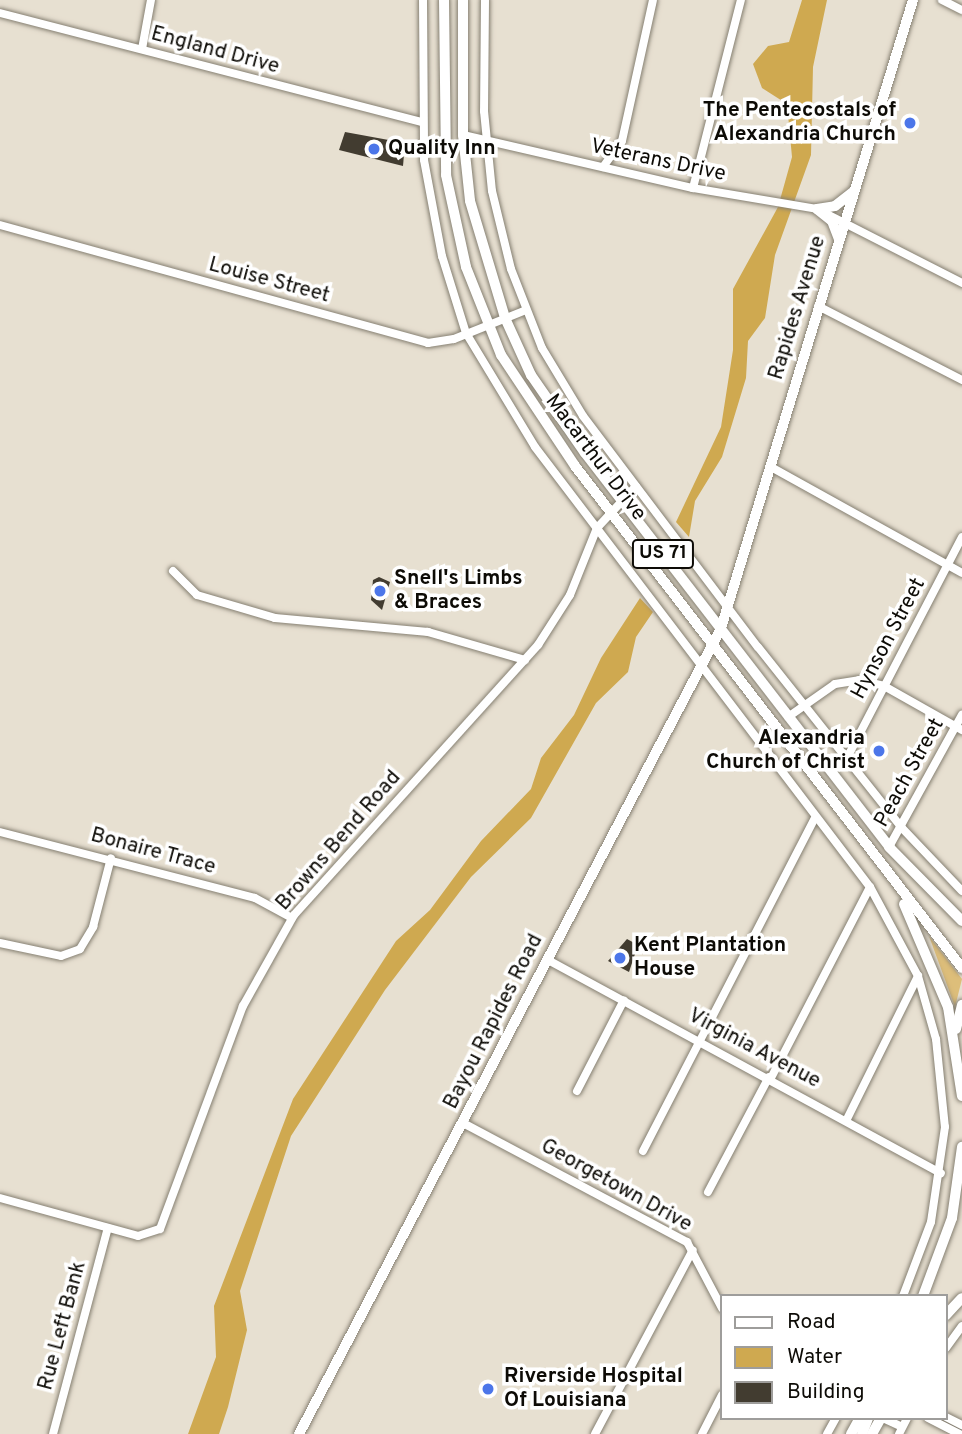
<!DOCTYPE html>
<style>
body{margin:0}
#map{position:relative;width:962px;height:1434px;overflow:hidden;background:#e7e0d1;font-family:Overpass,sans-serif}
div>[style]{position:absolute}
.green>*{inset:0;background:#ddbe7a}
.water>*{inset:0;background:#cfa950}
.building>*{inset:0;background:#423c30}
.roads{filter:drop-shadow(0 0 2px #857f71) drop-shadow(0 0 2px #857f71)}
.minor>*{height:8px;margin:-4px;padding:0 4px;transform-origin:4px;border-radius:4px;background:#fff}
.major>*{height:10px;margin:-5px;padding:0 5px;transform-origin:5px;border-radius:5px;background:#fff}
.highway>*{height:10px;margin:-5px;padding:0 5px;transform-origin:5px;border-radius:5px;background:#fff}
.dots>*{width:19px;height:19px;translate:-50% -50%;box-sizing:border-box;border:4px solid #fff;border-radius:50%}
span{translate:-50% -50%;white-space:nowrap;text-align:center;line-height:1.15;-webkit-text-stroke:7px #fff;paint-order:stroke}
.shield-label span{padding:2px 5px;background:#fff;border:2px solid;border-radius:5px;-webkit-text-stroke-width:0}
.shield-label{font-size:19px;color:#0d0b06;font-weight:700}
.street-label{font-size:21px;color:#0d0b06}
.poi-label{font-size:21px;color:#0d0b06;font-weight:700}
.right{translate:-100% -50%;text-align:right}
.left{translate:0 -50%;text-align:left}
.legend{position:absolute;left:720px;top:1294px;width:228px;height:126px;box-sizing:border-box;background:#fff;border:2px solid #9e9d9b;margin:0;padding:9px 12px;list-style:none;font-size:21px;color:#0d0b06}
.legend li{display:flex;align-items:center;gap:14px;height:35px}
.legend b{width:35px;border:2px solid #9e9d9b}
</style>
<div id="map">
<div class="green">
<i style="clip-path:polygon(929px 936px,962px 979px,955px 1007px)"></i>
</div>
<div class="water">
<i style="clip-path:polygon(802px 0,827px 0,813px 67px,811px 155px,775px 255px,765px 318px,748px 341px,746px 378px,722px 457px,695px 501px,689px 537px,676px 522px,721px 427px,733px 350px,733px 289px,778px 207px,792px 157px,787px 104px,762px 88px,753px 64px,768px 46px,789px 42px)"></i>
<i style="clip-path:polygon(640px 598px,653px 612px,636px 637px,628px 672px,596px 703px,531px 818px,471px 877px,385px 990px,291px 1136px,240px 1291px,247px 1330px,228px 1407px,219px 1434px,188px 1434px,216px 1357px,214px 1306px,293px 1099px,396px 941px,430px 910px,481px 841px,531px 789px,541px 758px,574px 715px,601px 658px)"></i>
</div>
<div class="building">
<i style="clip-path:polygon(345px 132px,405px 143px,403px 166px,339px 150px)"></i>
<i style="clip-path:polygon(379px 577px,390px 582px,382px 610px,371px 600px,373px 580px)"></i>
<i style="clip-path:polygon(627px 939px,638px 945px,629px 972px,608px 961px)"></i>
</div>
<div class="roads">
<div class="minor">
<i style="left:423px;top:0;width:160px;rotate:89.6deg"></i>
<i style="left:424px;top:160px;width:98px;rotate:79.4deg"></i>
<i style="left:442px;top:256px;width:81px;rotate:72.7deg"></i>
<i style="left:466px;top:333px;width:133px;rotate:58.8deg"></i>
<i style="left:535px;top:447px;width:553px;rotate:52.72deg"></i>
<i style="left:870px;top:887px;width:101px;rotate:61.7deg"></i>
<i style="left:918px;top:976px;width:66px;rotate:74.1deg"></i>
<i style="left:936px;top:1039px;width:88px;rotate:84.2deg"></i>
<i style="left:945px;top:1127px;width:96px;rotate:98.4deg"></i>
<i style="left:931px;top:1222px;width:79px;rotate:110.7deg"></i>
<i style="left:485px;top:0;width:111px;rotate:90.5deg"></i>
<i style="left:484px;top:111px;width:80px;rotate:84.3deg"></i>
<i style="left:492px;top:191px;width:80px;rotate:76.3deg"></i>
<i style="left:511px;top:269px;width:85px;rotate:68.6deg"></i>
<i style="left:542px;top:348px;width:79px;rotate:58.9deg"></i>
<i style="left:583px;top:416px;width:290px;rotate:52.9deg"></i>
<i style="left:758px;top:647px;width:231px;rotate:51.5deg"></i>
<i style="left:902px;top:828px;width:87px;rotate:46.4deg"></i>
<i style="left:942px;top:0;width:22px;rotate:27deg"></i>
<i style="left:0;top:13px;width:434px;rotate:14.5deg"></i>
<i style="left:142px;top:49px;width:50px;rotate:-79.6deg"></i>
<i style="left:463px;top:135px;width:236px;rotate:13deg"></i>
<i style="left:693px;top:188px;width:126px;rotate:9.6deg"></i>
<i style="left:817px;top:209px;width:163px;rotate:27deg"></i>
<i style="left:603px;top:167px;width:32px;rotate:-54deg"></i>
<i style="left:622px;top:141px;width:144px;rotate:-77.6deg"></i>
<i style="left:693px;top:188px;width:194px;rotate:-75.7deg"></i>
<i style="left:0;top:225px;width:444px;rotate:15.4deg"></i>
<i style="left:428px;top:343px;width:26px;rotate:-9deg"></i>
<i style="left:454px;top:339px;width:78px;rotate:-21.9deg"></i>
<i style="left:818px;top:306px;width:162px;rotate:27.2deg"></i>
<i style="left:771px;top:467px;width:218px;rotate:29deg"></i>
<i style="left:173px;top:571px;width:34px;rotate:45deg"></i>
<i style="left:197px;top:595px;width:81px;rotate:16.4deg"></i>
<i style="left:275px;top:618px;width:154px;rotate:5.2deg"></i>
<i style="left:428px;top:632px;width:101px;rotate:16.1deg"></i>
<i style="left:788px;top:717px;width:57px;rotate:-35.1deg"></i>
<i style="left:835px;top:684px;width:24px;rotate:-9deg"></i>
<i style="left:859px;top:680px;width:26px;rotate:13deg"></i>
<i style="left:884px;top:686px;width:90px;rotate:29.4deg"></i>
<i style="left:847px;top:758px;width:249px;rotate:-62.5deg"></i>
<i style="left:0;top:832px;width:263px;rotate:14.5deg"></i>
<i style="left:255px;top:898px;width:42px;rotate:28.4deg"></i>
<i style="left:889px;top:847px;width:151px;rotate:-61.1deg"></i>
<i style="left:0;top:943px;width:62px;rotate:12deg"></i>
<i style="left:61px;top:956px;width:20px;rotate:-20deg"></i>
<i style="left:80px;top:949px;width:26px;rotate:-59deg"></i>
<i style="left:93px;top:927px;width:71px;rotate:-75.4deg"></i>
<i style="left:548px;top:960px;width:447px;rotate:28.5deg"></i>
<i style="left:771px;top:1078px;width:215px;rotate:-62.6deg"></i>
<i style="left:577px;top:1091px;width:102px;rotate:-62.7deg"></i>
<i style="left:847px;top:1119px;width:160px;rotate:-63.6deg"></i>
<i style="left:463px;top:1123px;width:254px;rotate:28deg"></i>
<i style="left:687px;top:1242px;width:75px;rotate:62.1deg"></i>
<i style="left:643px;top:1151px;width:375px;rotate:-62.7deg"></i>
<i style="left:708px;top:1192px;width:130px;rotate:-62.1deg"></i>
<i style="left:0;top:1198px;width:143px;rotate:15.4deg"></i>
<i style="left:138px;top:1236px;width:23px;rotate:-18deg"></i>
<i style="left:160px;top:1229px;width:238px;rotate:-69.6deg"></i>
<i style="left:243px;top:1006px;width:104px;rotate:-60.7deg"></i>
<i style="left:294px;top:915px;width:364px;rotate:-47.9deg"></i>
<i style="left:538px;top:645px;width:59px;rotate:-57.4deg"></i>
<i style="left:570px;top:595px;width:72px;rotate:-68.1deg"></i>
<i style="left:597px;top:528px;width:57px;rotate:-47.1deg"></i>
<i style="left:946px;top:1348px;width:27px;rotate:-54deg"></i>
<i style="left:946px;top:1417px;width:18px;rotate:27deg"></i>
<i style="left:883px;top:1418px;width:21px;rotate:25deg"></i>
<i style="left:928px;top:1418px;width:35px;rotate:27deg"></i>
<i style="left:53px;top:1434px;width:213px;rotate:-75.1deg"></i>
<i style="left:595px;top:1434px;width:208px;rotate:-62deg"></i>
<i style="left:702px;top:1434px;width:44px;rotate:-62.9deg"></i>
<i style="left:827px;top:1434px;width:18px;rotate:-61deg"></i>
<i style="left:899px;top:1434px;width:18px;rotate:-63deg"></i>
</div>
<div class="major">
<i style="left:817px;top:209px;width:18px;rotate:-9deg"></i>
<i style="left:835px;top:206px;width:24px;rotate:-38deg"></i>
<i style="left:817px;top:209px;width:19px;rotate:39deg"></i>
<i style="left:832px;top:221px;width:19px;rotate:69deg"></i>
<i style="left:299px;top:1434px;width:910px;rotate:-62.36deg"></i>
<i style="left:721px;top:628px;width:657px;rotate:-73deg"></i>
</div>
<div class="highway">
<i style="left:444px;top:0;width:175px;rotate:89.3deg"></i>
<i style="left:446px;top:175px;width:94px;rotate:77.7deg"></i>
<i style="left:466px;top:267px;width:95px;rotate:68.3deg"></i>
<i style="left:501px;top:355px;width:133px;rotate:56.3deg"></i>
<i style="left:575px;top:466px;width:634px;rotate:52.37deg"></i>
<i style="left:463px;top:0;width:135px;rotate:90deg"></i>
<i style="left:463px;top:135px;width:66px;rotate:83.9deg"></i>
<i style="left:470px;top:201px;width:122px;rotate:73.3deg"></i>
<i style="left:505px;top:318px;width:63px;rotate:65.5deg"></i>
<i style="left:531px;top:375px;width:95px;rotate:55.3deg"></i>
<i style="left:585px;top:453px;width:498px;rotate:52.3deg"></i>
<i style="left:889px;top:847px;width:104px;rotate:45.4deg"></i>
<i style="left:904px;top:904px;width:112px;rotate:66.9deg"></i>
<i style="left:948px;top:1007px;width:90px;rotate:81.1deg"></i>
<i style="left:956px;top:1029px;width:25px;rotate:-76deg"></i>
<i style="left:923px;top:1296px;width:83px;rotate:-69.6deg"></i>
<i style="left:952px;top:1218px;width:72px;rotate:-82deg"></i>
<i style="left:946px;top:1315px;width:23px;rotate:-47deg"></i>
<i style="left:851px;top:1434px;width:18px;rotate:-61deg"></i>
<i style="left:862px;top:1434px;width:17px;rotate:-69deg"></i>
<i style="left:872px;top:1434px;width:18px;rotate:-61deg"></i>
</div>
</div>
<div class="dots">
<i style="left:910px;top:123px;background:#4c76e9"></i>
<i style="left:374px;top:149px;background:#4c76e9"></i>
<i style="left:380px;top:591px;background:#4c76e9"></i>
<i style="left:879px;top:751px;background:#4c76e9"></i>
<i style="left:620px;top:958px;background:#4c76e9"></i>
<i style="left:488px;top:1389px;background:#4c76e9"></i>
</div>
<div class="shield-label">
<span style="left:663px;top:554px">US 71</span>
</div>
<div class="street-label">
<span style="left:215px;top:51px;rotate:15deg">England Drive</span>
<span style="left:658px;top:161px;rotate:12deg">Veterans Drive</span>
<span style="left:269px;top:281px;rotate:15deg">Louise Street</span>
<span style="left:798px;top:308px;rotate:-73deg">Rapides Avenue</span>
<span style="left:595px;top:458px;rotate:53deg">Macarthur Drive</span>
<span style="left:889px;top:639px;rotate:-62deg">Hynson Street</span>
<span style="left:910px;top:773px;rotate:-61deg">Peach Street</span>
<span style="left:339px;top:841px;rotate:-49deg">Browns Bend Road</span>
<span style="left:153px;top:852px;rotate:15deg">Bonaire Trace</span>
<span style="left:494px;top:1022px;rotate:-63deg">Bayou Rapides Road</span>
<span style="left:754px;top:1049px;rotate:28deg">Virginia Avenue</span>
<span style="left:616px;top:1186px;rotate:29deg">Georgetown Drive</span>
<span style="left:63px;top:1326px;rotate:-75deg">Rue Left Bank</span>
</div>
<div class="poi-label">
<span class="right" style="left:896px;top:123px">The Pentecostals of<br>Alexandria Church</span>
<span class="left" style="left:388px;top:149px">Quality Inn</span>
<span class="left" style="left:394px;top:591px">Snell's Limbs<br>&amp; Braces</span>
<span class="right" style="left:865px;top:751px">Alexandria<br>Church of Christ</span>
<span class="left" style="left:634px;top:958px">Kent Plantation<br>House</span>
<span class="left" style="left:504px;top:1389px">Riverside Hospital<br>Of Louisiana</span>
</div>
<ul class="legend">
<li><b style="height:9px;background:#fff"></b>Road</li>
<li><b style="height:19px;background:#cfa950"></b>Water</li>
<li><b style="height:19px;background:#423c30"></b>Building</li>
</ul>
</div>
